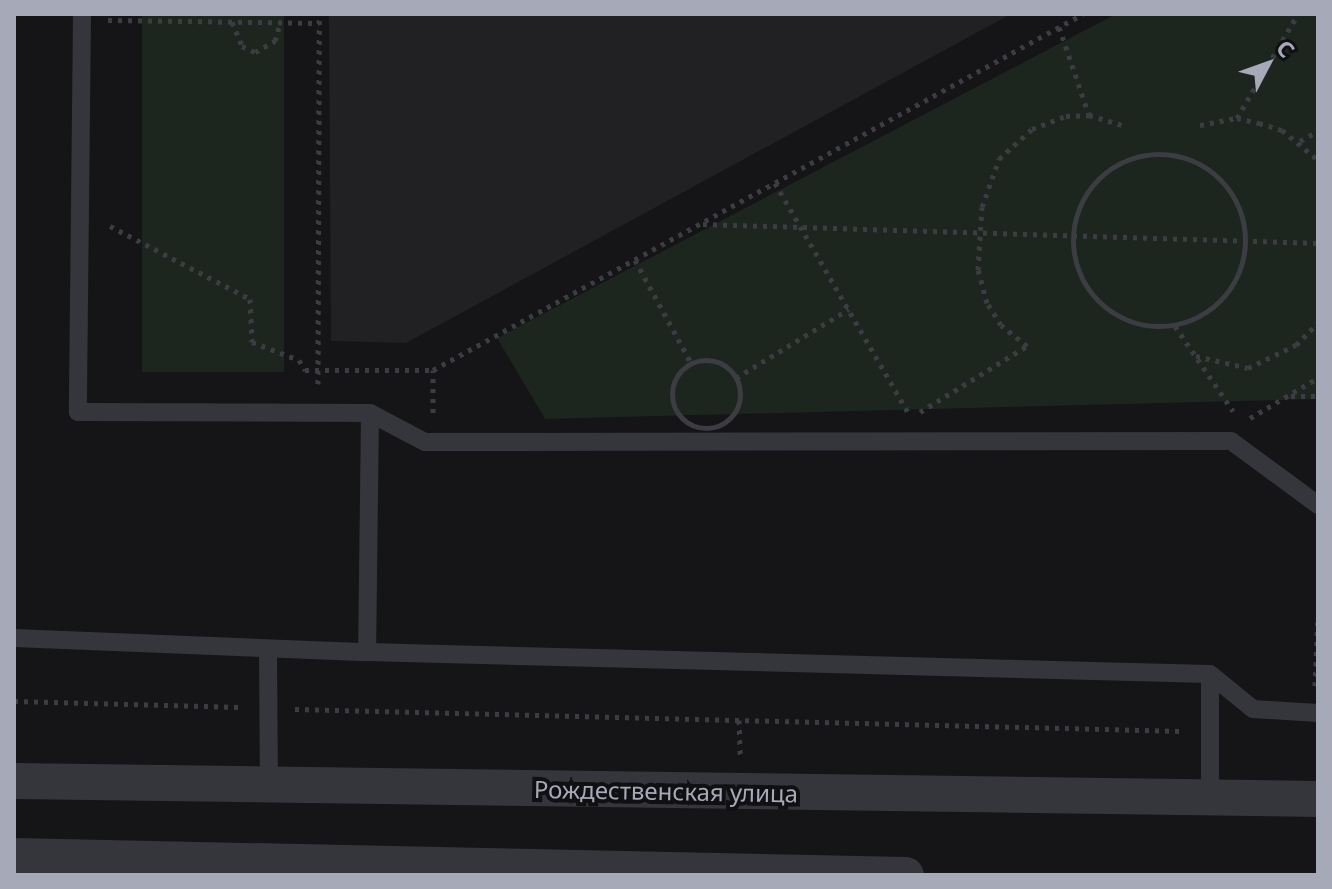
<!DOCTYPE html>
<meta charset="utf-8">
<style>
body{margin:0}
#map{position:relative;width:1332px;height:889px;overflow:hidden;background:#151416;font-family:"Noto Sans",sans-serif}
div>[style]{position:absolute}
.built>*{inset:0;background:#212023}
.green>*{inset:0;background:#1c251e;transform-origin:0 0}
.path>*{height:5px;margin-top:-2.5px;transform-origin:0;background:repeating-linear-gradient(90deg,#3b3d43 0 4px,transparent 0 10px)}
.path>.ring{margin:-2.5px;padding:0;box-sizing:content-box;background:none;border:5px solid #3b3d43;border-radius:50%}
.service>*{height:18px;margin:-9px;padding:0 9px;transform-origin:9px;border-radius:9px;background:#35363c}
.minor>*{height:36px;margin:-18px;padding:0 18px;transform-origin:18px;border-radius:18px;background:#35363c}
span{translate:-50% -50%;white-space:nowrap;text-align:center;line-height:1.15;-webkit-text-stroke:8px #100f11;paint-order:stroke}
.street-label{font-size:24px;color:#a6a9b7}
.frame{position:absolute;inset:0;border:16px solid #a6a9b7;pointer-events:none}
.north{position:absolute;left:1228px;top:24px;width:80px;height:80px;-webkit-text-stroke:6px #100f11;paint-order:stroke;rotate:49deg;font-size:22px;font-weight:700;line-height:32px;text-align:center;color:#a6a9b7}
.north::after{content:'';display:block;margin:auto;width:28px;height:36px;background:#a6a9b7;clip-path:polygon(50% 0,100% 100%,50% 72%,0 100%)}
</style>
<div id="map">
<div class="built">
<i style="clip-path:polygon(329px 14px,1011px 14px,406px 343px,331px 341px)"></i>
</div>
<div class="green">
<i style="left:142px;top:14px;width:142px;height:358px"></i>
<i style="clip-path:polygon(1116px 14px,1318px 14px,1318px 399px,545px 419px,497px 338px)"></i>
</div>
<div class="path">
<i style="left:108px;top:20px;width:211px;rotate:0.8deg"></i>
<i style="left:232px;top:22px;width:26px;rotate:67deg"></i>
<i style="left:242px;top:46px;width:14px;rotate:25deg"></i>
<i style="left:255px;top:52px;width:23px;rotate:-29deg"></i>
<i style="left:275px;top:41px;width:19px;rotate:-74deg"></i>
<i style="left:1059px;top:27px;width:93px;rotate:71.2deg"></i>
<i style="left:1237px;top:118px;width:121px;rotate:-59.6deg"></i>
<i style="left:1200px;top:125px;width:38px;rotate:-11deg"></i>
<i style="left:1237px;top:118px;width:23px;rotate:13deg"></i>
<i style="left:1259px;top:123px;width:24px;rotate:17deg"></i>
<i style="left:1282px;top:130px;width:47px;rotate:39.8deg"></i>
<i style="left:1300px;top:141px;width:21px;rotate:-29deg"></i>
<i class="ring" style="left:1073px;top:154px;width:167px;height:167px"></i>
<i style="left:775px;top:183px;width:267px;rotate:59.9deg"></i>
<i style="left:703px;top:224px;width:615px;rotate:1.77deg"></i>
<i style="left:110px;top:226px;width:158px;rotate:27.5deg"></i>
<i style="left:250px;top:299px;width:43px;rotate:87.3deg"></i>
<i style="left:252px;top:342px;width:50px;rotate:21deg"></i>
<i style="left:299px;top:360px;width:12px;rotate:59deg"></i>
<i style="left:305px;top:370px;width:128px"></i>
<i style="left:635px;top:260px;width:115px;rotate:61.4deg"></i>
<i style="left:1175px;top:326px;width:103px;rotate:55.7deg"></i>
<i style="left:1196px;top:356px;width:53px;rotate:13deg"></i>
<i style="left:1248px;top:368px;width:53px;rotate:-25.6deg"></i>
<i style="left:1296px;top:345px;width:31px;rotate:-45deg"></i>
<i class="ring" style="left:672px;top:360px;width:63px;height:63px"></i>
<i style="left:736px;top:378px;width:132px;rotate:-31.4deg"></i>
<i style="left:318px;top:384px;width:370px;rotate:-89.8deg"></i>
<i style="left:1291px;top:396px;width:27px"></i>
<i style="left:920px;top:412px;width:126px;rotate:-31.7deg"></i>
<i style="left:1027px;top:346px;width:33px;rotate:-141deg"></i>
<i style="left:1001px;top:325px;width:26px;rotate:-122deg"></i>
<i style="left:987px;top:303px;width:34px;rotate:-105deg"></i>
<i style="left:978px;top:270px;width:63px;rotate:-86.4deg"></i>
<i style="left:982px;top:207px;width:51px;rotate:-70.5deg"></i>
<i style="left:999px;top:159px;width:45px;rotate:-42.3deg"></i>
<i style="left:1032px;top:129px;width:36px;rotate:-21deg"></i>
<i style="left:1066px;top:116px;width:23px;rotate:-2deg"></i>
<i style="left:1089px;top:115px;width:39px;rotate:17deg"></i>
<i style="left:433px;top:413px;width:43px;rotate:-90deg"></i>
<i style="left:433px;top:370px;width:741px;rotate:-28.71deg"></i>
<i style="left:1250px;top:418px;width:79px;rotate:-30.5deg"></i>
<i style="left:1315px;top:686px;width:71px;rotate:-87.6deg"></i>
<i style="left:14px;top:701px;width:227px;rotate:1.5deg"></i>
<i style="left:295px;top:709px;width:886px;rotate:1.42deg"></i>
<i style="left:739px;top:720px;width:35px;rotate:88deg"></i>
</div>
<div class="service">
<i style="left:82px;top:14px;width:398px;rotate:90.6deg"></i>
<i style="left:78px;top:412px;width:292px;rotate:0.2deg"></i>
<i style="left:370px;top:413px;width:239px;rotate:90.7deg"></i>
<i style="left:367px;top:652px;width:843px;rotate:1.49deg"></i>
<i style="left:1210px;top:674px;width:55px;rotate:39.1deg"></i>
<i style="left:1253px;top:709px;width:65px;rotate:3.5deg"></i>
<i style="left:370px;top:413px;width:62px;rotate:27.8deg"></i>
<i style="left:425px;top:442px;width:806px;rotate:-0.07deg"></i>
<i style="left:1231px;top:441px;width:108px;rotate:36.3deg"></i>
<i style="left:14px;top:638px;width:353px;rotate:2.3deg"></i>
<i style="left:268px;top:650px;width:136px;rotate:89.6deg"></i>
<i style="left:1210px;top:797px;width:123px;rotate:-90deg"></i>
</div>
<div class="minor">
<i style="left:14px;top:781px;width:1304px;rotate:0.79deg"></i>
<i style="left:14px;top:856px;width:892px;rotate:1.22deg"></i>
</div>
<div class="street-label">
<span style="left:666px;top:791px;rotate:1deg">Рождественская улица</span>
</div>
<div class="frame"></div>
<div class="north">С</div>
</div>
